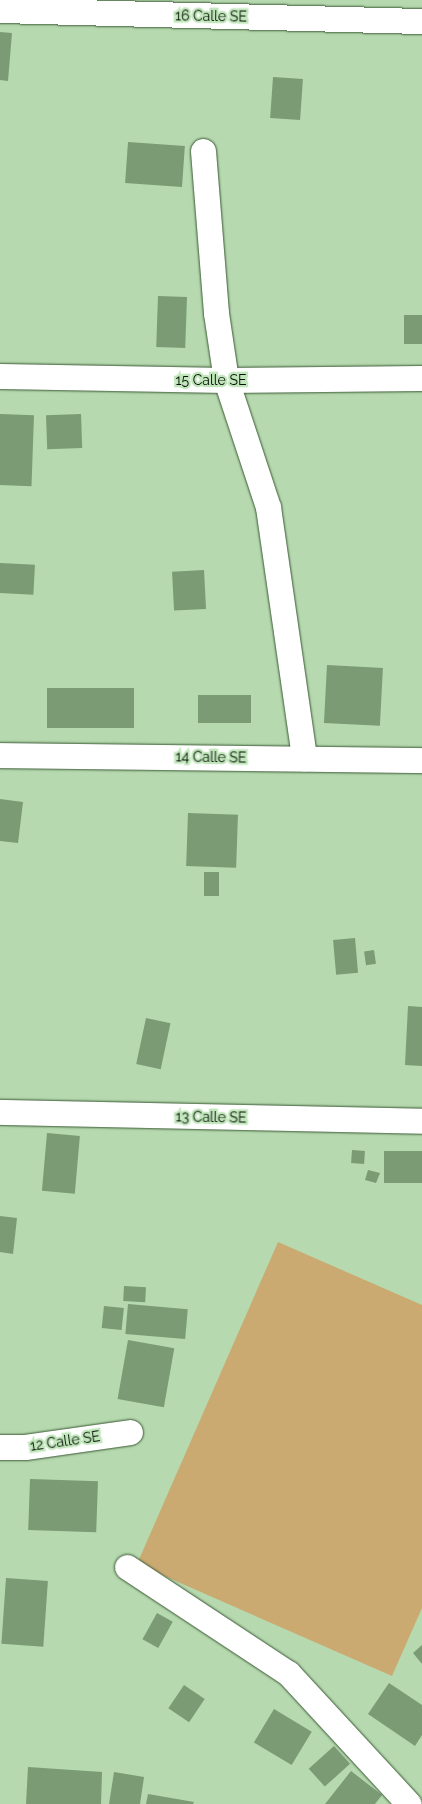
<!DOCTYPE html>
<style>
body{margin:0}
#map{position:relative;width:422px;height:1804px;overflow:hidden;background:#b6d9af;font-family:Raleway,sans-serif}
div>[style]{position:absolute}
.green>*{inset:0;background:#cbaa72}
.building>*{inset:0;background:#7a9b74;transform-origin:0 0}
.roads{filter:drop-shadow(0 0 1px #3b5935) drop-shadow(0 0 1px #3b5935)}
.minor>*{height:25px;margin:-12.5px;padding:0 12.5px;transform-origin:12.5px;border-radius:12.5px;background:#fff}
span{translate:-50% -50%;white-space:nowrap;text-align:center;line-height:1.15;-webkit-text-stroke:4.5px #c2e6bc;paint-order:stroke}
.street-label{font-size:14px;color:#051004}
</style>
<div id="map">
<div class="green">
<i style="clip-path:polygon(278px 1242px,422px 1305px,422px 1608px,392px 1676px,137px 1564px)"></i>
</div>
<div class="building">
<i style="clip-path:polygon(0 32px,12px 33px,8px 81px,0 80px)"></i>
<i style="left:273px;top:77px;width:30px;height:41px;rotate:4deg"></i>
<i style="left:128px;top:142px;width:57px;height:41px;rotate:4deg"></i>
<i style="left:158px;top:296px;width:29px;height:51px;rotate:2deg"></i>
<i style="left:404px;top:315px;width:18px;height:29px"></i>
<i style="left:0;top:414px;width:34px;height:71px;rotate:2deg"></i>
<i style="left:81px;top:414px;width:34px;height:35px;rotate:88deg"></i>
<i style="left:0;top:563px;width:35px;height:30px;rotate:3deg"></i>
<i style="left:204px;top:570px;width:39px;height:32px;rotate:87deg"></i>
<i style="left:327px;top:665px;width:56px;height:58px;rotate:3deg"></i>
<i style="left:134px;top:688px;width:40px;height:87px;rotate:90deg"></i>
<i style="left:251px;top:695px;width:28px;height:53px;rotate:90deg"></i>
<i style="clip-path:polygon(0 799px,23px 802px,18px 843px,0 841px)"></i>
<i style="left:188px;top:813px;width:50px;height:53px;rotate:2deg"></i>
<i style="left:204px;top:872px;width:15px;height:24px"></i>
<i style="left:355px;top:938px;width:35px;height:22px;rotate:85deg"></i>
<i style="left:374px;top:950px;width:14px;height:10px;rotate:82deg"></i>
<i style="clip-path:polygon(408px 1006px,422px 1007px,422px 1066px,405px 1065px)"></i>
<i style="left:146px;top:1018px;width:25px;height:47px;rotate:12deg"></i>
<i style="left:47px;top:1133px;width:33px;height:58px;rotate:5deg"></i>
<i style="left:352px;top:1150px;width:13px;height:13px;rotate:4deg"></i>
<i style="left:384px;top:1151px;width:38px;height:32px"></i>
<i style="clip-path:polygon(368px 1170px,380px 1173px,376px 1183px,365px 1180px)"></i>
<i style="clip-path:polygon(0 1216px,17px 1218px,13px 1254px,0 1252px)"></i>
<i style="left:124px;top:1286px;width:22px;height:15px;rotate:3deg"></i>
<i style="left:128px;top:1304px;width:60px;height:30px;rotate:5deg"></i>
<i style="left:104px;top:1306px;width:20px;height:22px;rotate:6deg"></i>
<i style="left:128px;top:1340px;width:47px;height:60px;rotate:10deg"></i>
<i style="left:30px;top:1479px;width:68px;height:51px;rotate:2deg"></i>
<i style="left:6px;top:1578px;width:42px;height:66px;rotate:4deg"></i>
<i style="left:157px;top:1613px;width:18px;height:30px;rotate:29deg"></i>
<i style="clip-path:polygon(422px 1645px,422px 1664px,413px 1653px)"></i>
<i style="clip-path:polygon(389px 1683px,422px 1705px,422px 1735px,415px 1746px,368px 1714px)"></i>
<i style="left:184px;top:1685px;width:25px;height:28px;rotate:34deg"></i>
<i style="left:274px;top:1709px;width:44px;height:39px;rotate:31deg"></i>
<i style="left:334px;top:1746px;width:24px;height:34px;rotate:48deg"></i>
<i style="clip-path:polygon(28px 1767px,102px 1772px,101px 1804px,26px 1804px)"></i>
<i style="clip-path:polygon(351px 1771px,382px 1795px,375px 1804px,325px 1804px)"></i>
<i style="clip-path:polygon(114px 1772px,144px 1777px,140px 1804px,109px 1804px)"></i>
<i style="clip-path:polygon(148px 1794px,194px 1802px,193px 1804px,146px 1804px)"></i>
</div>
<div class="roads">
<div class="minor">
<i style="left:0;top:10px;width:422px;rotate:1.5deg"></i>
<i style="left:203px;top:151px;width:163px;rotate:85.4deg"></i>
<i style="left:216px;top:313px;width:68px;rotate:81.5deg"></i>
<i style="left:226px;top:380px;width:134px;rotate:71.7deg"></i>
<i style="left:268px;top:507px;width:254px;rotate:81.8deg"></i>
<i style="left:0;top:376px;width:226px;rotate:1deg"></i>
<i style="left:226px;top:380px;width:196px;rotate:-0.6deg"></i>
<i style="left:0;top:755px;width:422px;rotate:0.7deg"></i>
<i style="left:0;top:1112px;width:422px;rotate:1.2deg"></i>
<i style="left:0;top:1447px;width:25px"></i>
<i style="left:25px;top:1447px;width:106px;rotate:-8.1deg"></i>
<i style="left:127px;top:1567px;width:193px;rotate:33.4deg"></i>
<i style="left:288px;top:1673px;width:178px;rotate:47.3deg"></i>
</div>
</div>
<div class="street-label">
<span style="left:211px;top:16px;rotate:1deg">16 Calle SE</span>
<span style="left:211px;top:380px">15 Calle SE</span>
<span style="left:211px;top:757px;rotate:1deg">14 Calle SE</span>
<span style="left:211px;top:1117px;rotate:1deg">13 Calle SE</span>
<span style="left:65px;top:1441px;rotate:-8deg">12 Calle SE</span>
</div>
</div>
